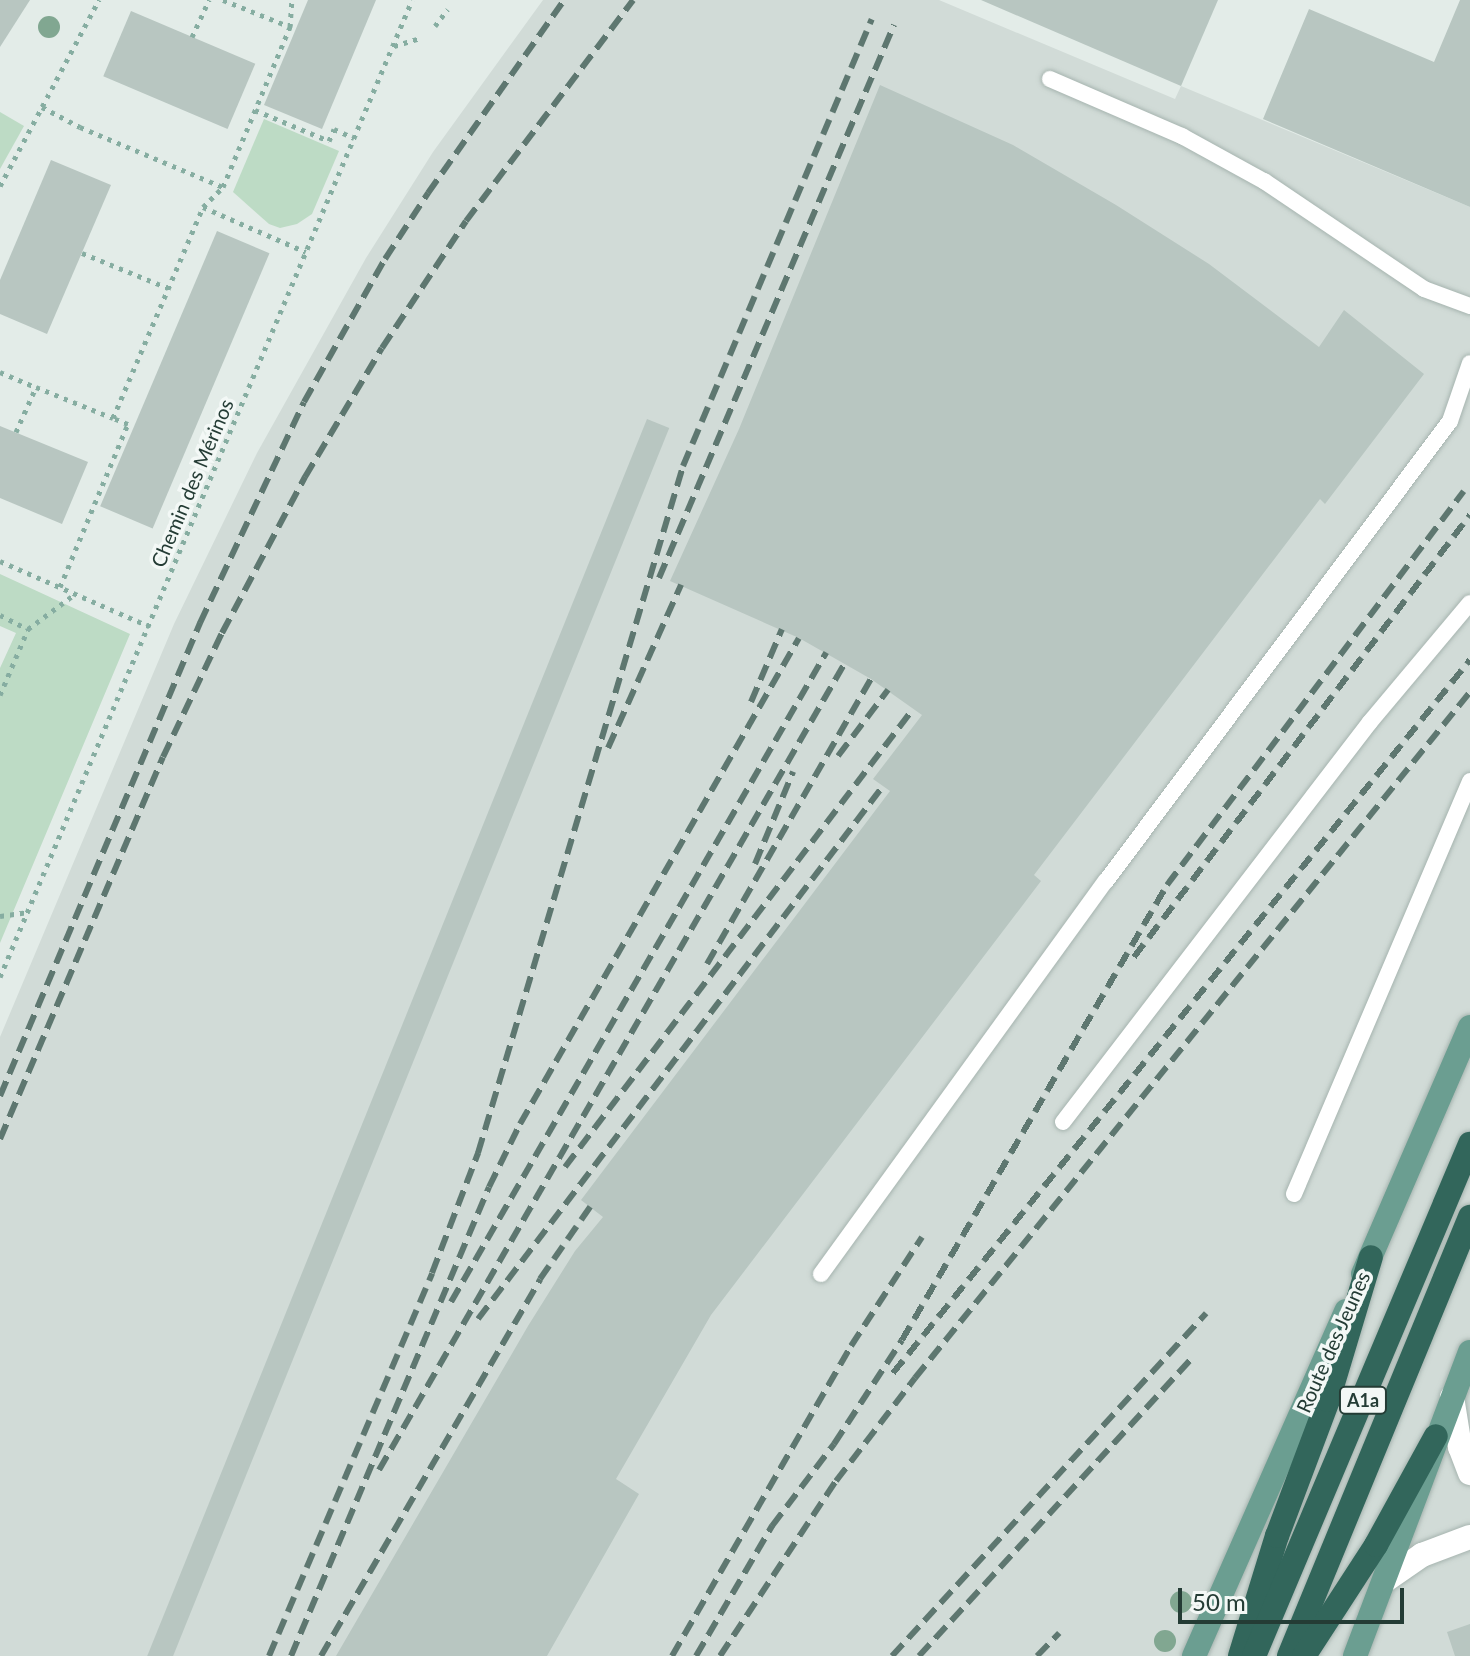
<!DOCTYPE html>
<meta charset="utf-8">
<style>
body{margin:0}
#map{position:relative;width:1470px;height:1656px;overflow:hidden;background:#e3ece8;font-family:Lato,sans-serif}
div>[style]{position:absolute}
.built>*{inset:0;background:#d1dbd7}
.green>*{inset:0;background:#bddbc5}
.building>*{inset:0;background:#b8c6c1;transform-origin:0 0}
.path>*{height:5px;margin-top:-2.5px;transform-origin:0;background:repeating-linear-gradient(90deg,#86ada1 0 4px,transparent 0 10px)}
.roads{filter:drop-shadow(0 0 2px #a6b4af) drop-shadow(0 0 2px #a6b4af)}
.lane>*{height:16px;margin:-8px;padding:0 8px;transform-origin:8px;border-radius:8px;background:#fff}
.street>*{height:24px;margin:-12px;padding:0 12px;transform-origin:12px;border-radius:12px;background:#fff}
.primary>*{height:24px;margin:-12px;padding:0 12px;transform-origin:12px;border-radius:12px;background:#6b9e91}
.highway>*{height:24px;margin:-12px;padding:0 12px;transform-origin:12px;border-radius:12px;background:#32665b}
.rail>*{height:6px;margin-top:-3px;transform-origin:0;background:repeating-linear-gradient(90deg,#5e7770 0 16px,transparent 0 24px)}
.trees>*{width:22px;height:22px;margin:-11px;border-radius:50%;background:#81a791}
span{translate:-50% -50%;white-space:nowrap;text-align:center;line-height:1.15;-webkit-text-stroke:7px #f3f8f6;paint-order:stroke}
.shield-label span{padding:2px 6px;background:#f3f8f6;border:2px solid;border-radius:6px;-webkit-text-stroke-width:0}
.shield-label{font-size:18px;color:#243c35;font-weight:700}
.street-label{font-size:20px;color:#243c35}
.scale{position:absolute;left:1178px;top:1588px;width:226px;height:36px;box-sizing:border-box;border:4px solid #243c35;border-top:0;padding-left:10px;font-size:24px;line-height:28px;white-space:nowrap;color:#243c35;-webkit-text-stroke:6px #f3f8f6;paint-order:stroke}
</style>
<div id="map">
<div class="built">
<i style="clip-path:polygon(543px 0,939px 0,1175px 99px,1181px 86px,1470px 207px,1470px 1656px,0 1656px,0 1037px,174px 624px,257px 453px,366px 258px,433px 152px)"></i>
</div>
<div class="green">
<i style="clip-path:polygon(0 112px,24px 126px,0 169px)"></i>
<i style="clip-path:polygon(264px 119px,339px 151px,312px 214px,297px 224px,280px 228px,269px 224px,233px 192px)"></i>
<i style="clip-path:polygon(0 574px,130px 634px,0 943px,0 668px,16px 633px,0 626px)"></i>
</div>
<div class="building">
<i style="clip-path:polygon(0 0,30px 0,0 47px)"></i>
<i style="clip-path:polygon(308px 0,376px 0,322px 129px,264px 105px)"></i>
<i style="clip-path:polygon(981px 0,1218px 0,1181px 86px)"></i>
<i style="clip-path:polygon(1460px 0,1470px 0,1470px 207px,1263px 119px,1309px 9px,1434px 62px)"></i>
<i style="left:131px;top:11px;width:135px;height:71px;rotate:23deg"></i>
<i style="clip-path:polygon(880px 85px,1013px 145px,1116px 205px,1209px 264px,1319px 347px,1344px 310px,1424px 374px,1325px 504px,1320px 499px,1034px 875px,1041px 881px,711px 1315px,616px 1479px,639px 1494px,547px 1656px,336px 1656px,528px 1326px,575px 1251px,603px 1217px,581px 1200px,890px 791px,873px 779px,922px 715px,871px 679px,799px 638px,670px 581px,739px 429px)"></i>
<i style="clip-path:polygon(51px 160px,111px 185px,47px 334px,0 314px,0 280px)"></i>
<i style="left:217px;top:231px;width:57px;height:299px;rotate:23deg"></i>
<i style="left:647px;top:419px;width:24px;height:1342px;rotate:22deg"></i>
<i style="clip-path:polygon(0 426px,88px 462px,62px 524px,0 498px)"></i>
<i style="clip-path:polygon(1470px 1624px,1470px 1656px,1455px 1656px,1447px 1632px)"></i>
</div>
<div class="path">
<i style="left:223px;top:0;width:79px;rotate:21.7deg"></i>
<i style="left:435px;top:26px;width:21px;rotate:-53deg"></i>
<i style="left:192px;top:37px;width:41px;rotate:-65.3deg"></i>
<i style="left:394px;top:46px;width:28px;rotate:-17deg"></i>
<i style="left:42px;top:107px;width:43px;rotate:27.8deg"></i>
<i style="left:80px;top:127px;width:155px;rotate:22.8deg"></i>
<i style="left:255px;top:110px;width:80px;rotate:22.7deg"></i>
<i style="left:329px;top:141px;width:13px;rotate:-67deg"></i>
<i style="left:334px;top:129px;width:22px;rotate:24deg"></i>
<i style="left:0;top:186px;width:211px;rotate:-62deg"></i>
<i style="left:203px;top:207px;width:112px;rotate:23.6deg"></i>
<i style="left:82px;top:253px;width:93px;rotate:22.1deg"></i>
<i style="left:0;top:372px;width:39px;rotate:23deg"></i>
<i style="left:16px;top:432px;width:49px;rotate:-66deg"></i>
<i style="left:36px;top:387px;width:83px;rotate:21.9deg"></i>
<i style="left:113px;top:418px;width:229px;rotate:-66.9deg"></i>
<i style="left:203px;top:207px;width:28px;rotate:-45deg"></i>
<i style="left:223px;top:187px;width:173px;rotate:-67.3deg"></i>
<i style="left:290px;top:27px;width:27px;rotate:-86deg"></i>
<i style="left:0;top:561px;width:163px;rotate:23.6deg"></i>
<i style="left:60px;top:587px;width:177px;rotate:-67.4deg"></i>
<i style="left:128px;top:424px;width:16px;rotate:-158deg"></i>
<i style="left:0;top:615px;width:31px;rotate:27deg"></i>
<i style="left:28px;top:629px;width:59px;rotate:-36.7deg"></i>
<i style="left:0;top:695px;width:72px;rotate:-67deg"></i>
<i style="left:0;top:916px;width:27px;rotate:-8deg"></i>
<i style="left:0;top:977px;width:1060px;rotate:-67.13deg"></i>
</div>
<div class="roads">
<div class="lane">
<i style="left:1050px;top:79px;width:144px;rotate:23.4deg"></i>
<i style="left:1182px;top:136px;width:94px;rotate:28.8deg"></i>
<i style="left:1264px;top:181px;width:193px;rotate:34deg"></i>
<i style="left:1424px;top:289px;width:49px;rotate:20.3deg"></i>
<i style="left:1063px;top:1122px;width:504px;rotate:-52.49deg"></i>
<i style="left:1370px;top:722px;width:155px;rotate:-50deg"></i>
<i style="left:1294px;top:1194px;width:449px;rotate:-66.9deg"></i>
<i style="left:821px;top:1274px;width:485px;rotate:-54.1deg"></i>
<i style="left:1106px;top:881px;width:574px;rotate:-53.21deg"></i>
<i style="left:1450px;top:421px;width:61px;rotate:-71deg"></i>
</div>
<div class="street">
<i style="left:1452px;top:1397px;width:51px;rotate:80.9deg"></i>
<i style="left:1460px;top:1447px;width:28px;rotate:69deg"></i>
<i style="left:1386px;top:1580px;width:44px;rotate:-34.8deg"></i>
<i style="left:1422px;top:1555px;width:51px;rotate:-20.6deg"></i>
</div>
<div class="primary">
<i style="left:1363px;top:1274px;width:269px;rotate:-66.6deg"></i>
<i style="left:1194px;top:1656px;width:377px;rotate:-66.2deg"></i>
<i style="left:1355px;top:1656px;width:325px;rotate:-69.3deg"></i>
</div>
<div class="highway">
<i style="left:1240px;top:1656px;width:126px;rotate:-72.9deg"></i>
<i style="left:1277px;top:1536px;width:145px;rotate:-69.4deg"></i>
<i style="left:1328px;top:1400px;width:149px;rotate:-73.3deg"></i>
<i style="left:1254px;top:1656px;width:556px;rotate:-67.13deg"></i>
<i style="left:1289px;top:1656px;width:475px;rotate:-67.6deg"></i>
<i style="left:1304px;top:1656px;width:132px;rotate:-57deg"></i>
<i style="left:1376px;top:1545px;width:124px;rotate:-61.2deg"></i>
</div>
</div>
<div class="rail">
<i style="left:659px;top:578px;width:601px;rotate:-66.98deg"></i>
<i style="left:751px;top:702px;width:79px;rotate:-67deg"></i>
<i style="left:608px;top:748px;width:179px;rotate:-65.9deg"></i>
<i style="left:838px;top:756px;width:83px;rotate:-52.9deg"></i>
<i style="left:755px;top:864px;width:100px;rotate:-67.6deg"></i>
<i style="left:1134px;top:957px;width:555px;rotate:-52.76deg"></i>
<i style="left:707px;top:964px;width:329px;rotate:-60.1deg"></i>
<i style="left:0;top:1096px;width:514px;rotate:-67.08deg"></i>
<i style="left:200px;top:623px;width:244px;rotate:-64.8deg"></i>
<i style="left:304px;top:402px;width:164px;rotate:-60.5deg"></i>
<i style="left:385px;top:259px;width:79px;rotate:-56.9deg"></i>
<i style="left:428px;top:193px;width:236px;rotate:-54.8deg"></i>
<i style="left:0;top:1139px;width:415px;rotate:-66.9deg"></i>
<i style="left:163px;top:757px;width:137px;rotate:-64.6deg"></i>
<i style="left:222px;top:633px;width:177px;rotate:-62deg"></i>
<i style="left:305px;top:477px;width:150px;rotate:-59.2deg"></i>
<i style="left:382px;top:348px;width:152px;rotate:-56.5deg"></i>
<i style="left:466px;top:221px;width:277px;rotate:-52.9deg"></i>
<i style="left:565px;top:1167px;width:575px;rotate:-52.77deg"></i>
<i style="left:451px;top:1302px;width:750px;rotate:-59.98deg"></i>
<i style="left:478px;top:1319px;width:669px;rotate:-52.77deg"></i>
<i style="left:893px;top:1373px;width:917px;rotate:-51.02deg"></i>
<i style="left:379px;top:1470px;width:932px;rotate:-60deg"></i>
<i style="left:269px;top:1656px;width:416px;rotate:-66.9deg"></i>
<i style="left:432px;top:1273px;width:129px;rotate:-69deg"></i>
<i style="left:478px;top:1153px;width:717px;rotate:-73.38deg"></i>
<i style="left:683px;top:466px;width:485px;rotate:-67.1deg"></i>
<i style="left:291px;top:1656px;width:509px;rotate:-67.11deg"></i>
<i style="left:489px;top:1187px;width:70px;rotate:-63.8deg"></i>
<i style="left:520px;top:1124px;width:560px;rotate:-60.14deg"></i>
<i style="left:321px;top:1656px;width:436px;rotate:-59.8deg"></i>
<i style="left:540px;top:1279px;width:88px;rotate:-55.2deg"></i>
<i style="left:672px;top:1656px;width:358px;rotate:-60deg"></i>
<i style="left:851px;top:1346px;width:130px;rotate:-56.9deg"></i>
<i style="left:696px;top:1656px;width:151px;rotate:-59.7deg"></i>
<i style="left:772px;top:1526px;width:103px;rotate:-52.9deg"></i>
<i style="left:834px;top:1444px;width:124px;rotate:-56.8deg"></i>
<i style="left:902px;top:1340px;width:527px;rotate:-59.78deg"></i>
<i style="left:1167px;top:885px;width:493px;rotate:-53deg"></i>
<i style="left:720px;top:1656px;width:210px;rotate:-56.5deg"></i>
<i style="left:836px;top:1481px;width:130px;rotate:-52.5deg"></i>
<i style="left:915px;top:1378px;width:882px;rotate:-51.03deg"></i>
<i style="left:892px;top:1656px;width:465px;rotate:-47.5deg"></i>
<i style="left:919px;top:1656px;width:404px;rotate:-47.5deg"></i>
<i style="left:1037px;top:1656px;width:32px;rotate:-46deg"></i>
</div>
<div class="trees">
<i style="left:49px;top:27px"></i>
<i style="left:1181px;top:1602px"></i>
<i style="left:1165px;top:1641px"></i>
</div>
<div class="shield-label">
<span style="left:1363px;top:1400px">A1a</span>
</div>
<div class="street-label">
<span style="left:192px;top:483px;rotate:-67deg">Chemin des Mérinos</span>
<span style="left:1333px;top:1342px;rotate:-66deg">Route des Jeunes</span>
</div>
<div class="scale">50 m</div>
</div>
